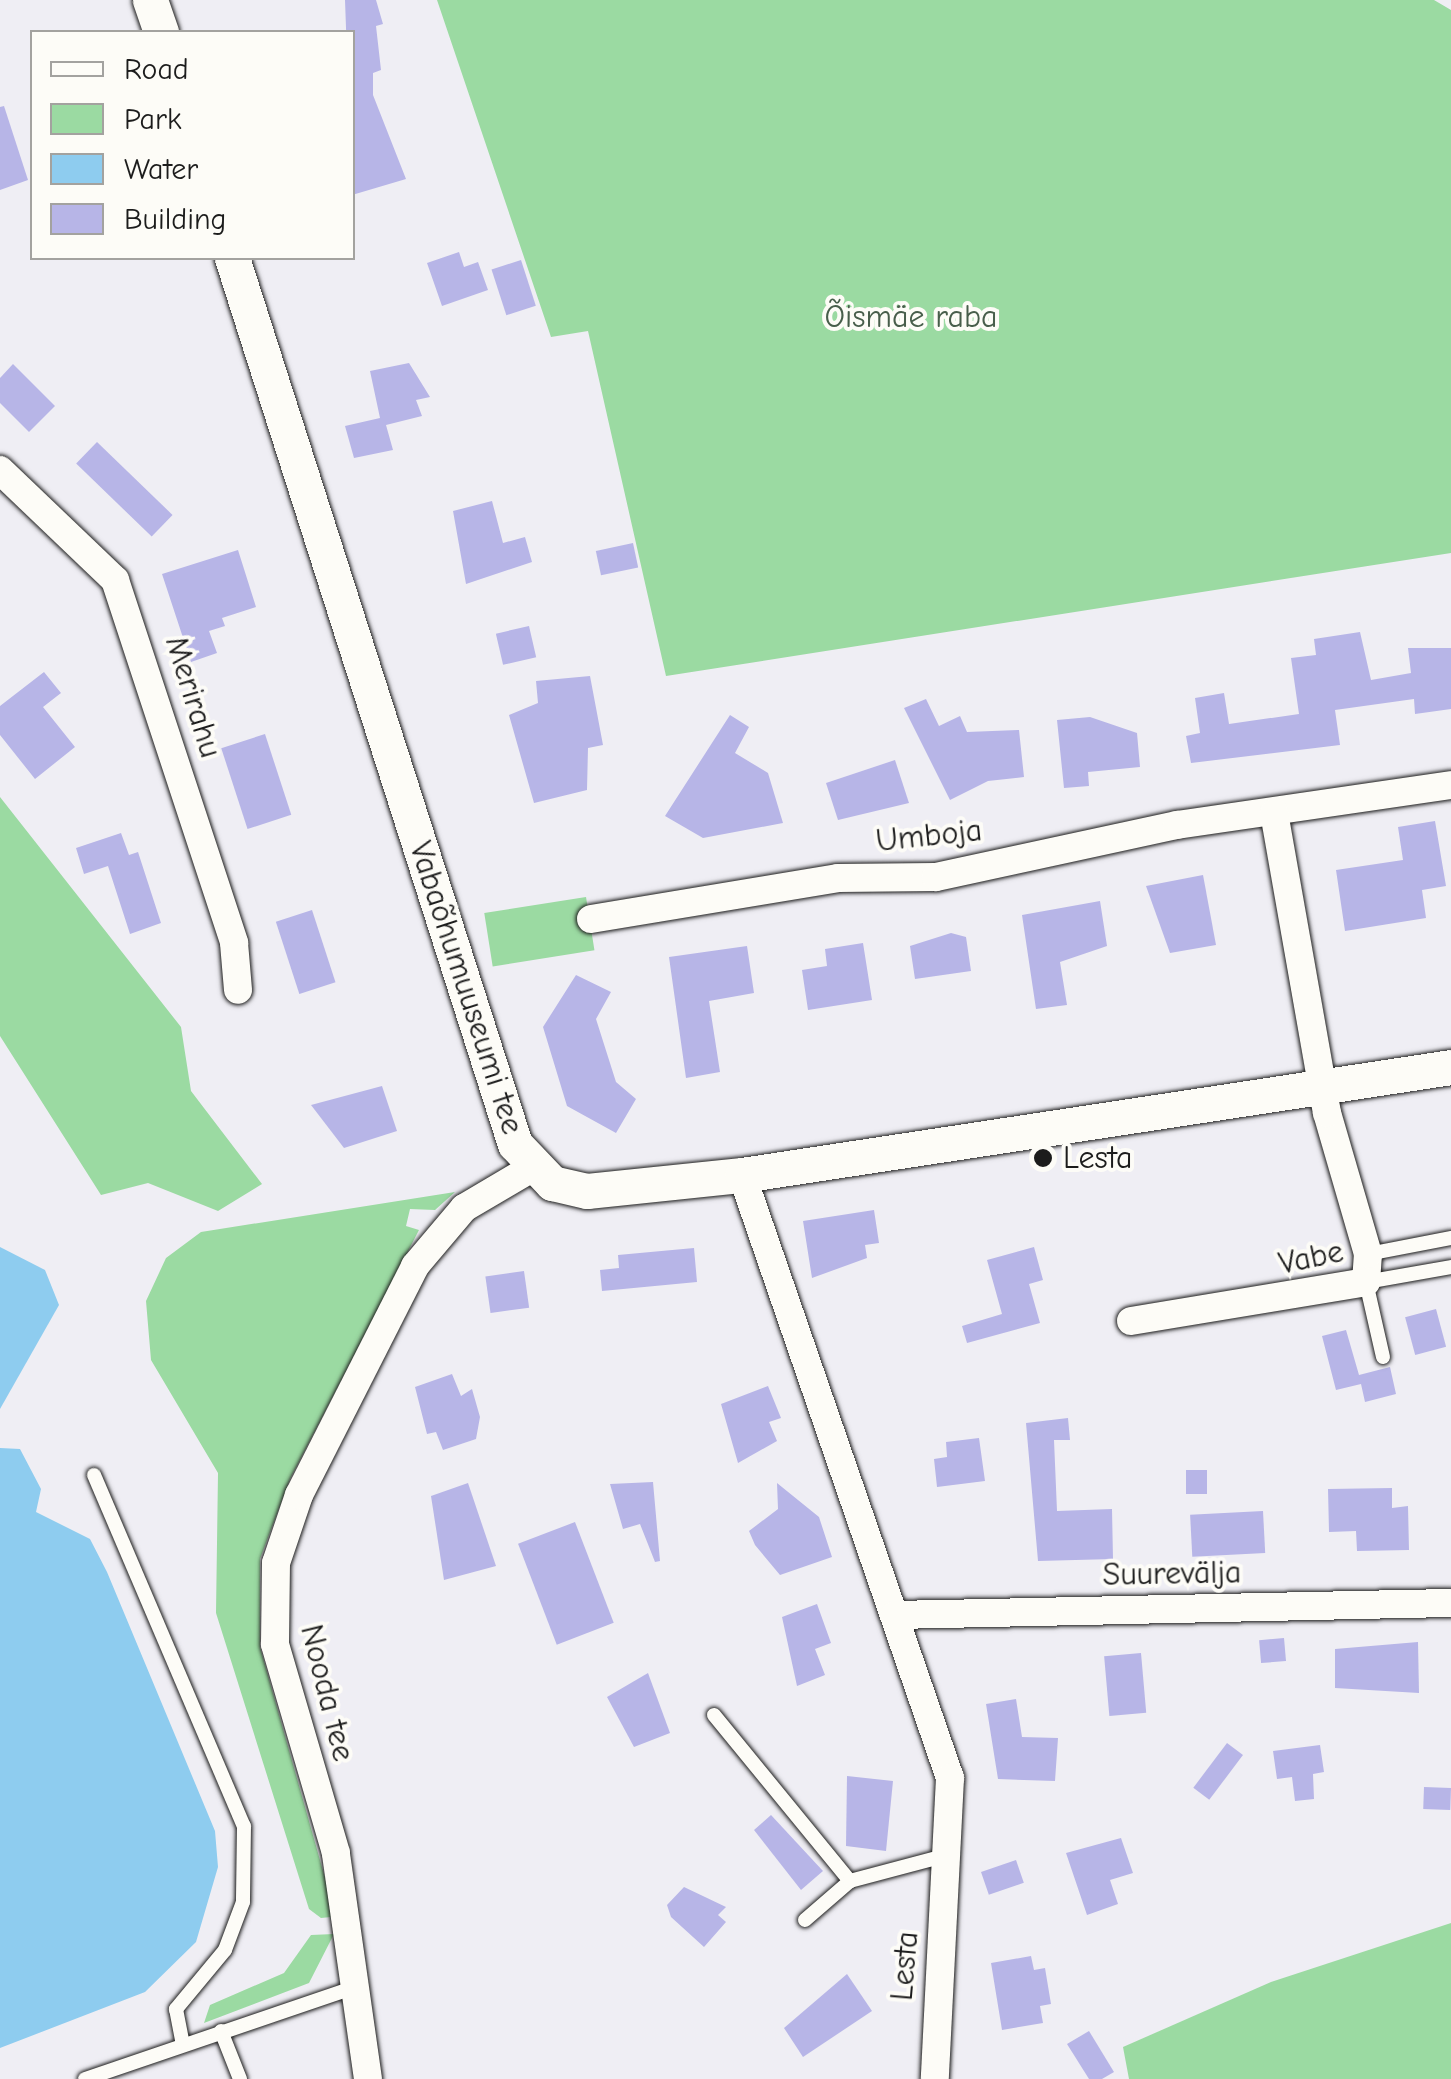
<!DOCTYPE html>
<meta charset="utf-8">
<style>
body{margin:0}
#map{position:relative;width:1451px;height:2079px;overflow:hidden;background:#efeef4;font-family:"Comic Neue",sans-serif}
div>[style]{position:absolute}
.green>*{inset:0;background:#9bdaa2;transform-origin:0 0}
.water>*{inset:0;background:#8eccef}
.building>*{inset:0;background:#b7b5e7;transform-origin:0 0}
.roads{filter:drop-shadow(0 0 2px #1c1c1c) drop-shadow(0 0 2px #1c1c1c)}
.service>*{height:14px;margin:-7px;padding:0 7px;transform-origin:7px;border-radius:7px;background:#fdfcf7}
.minor>*{height:28px;margin:-14px;padding:0 14px;transform-origin:14px;border-radius:14px;background:#fdfcf7}
.tertiary>*{height:35px;margin:-17.5px;padding:0 17.5px;transform-origin:17.5px;border-radius:17.5px;background:#fdfcf7}
.dots>*{width:28px;height:28px;translate:-50% -50%;box-sizing:border-box;border:5px solid #fdfcf7;border-radius:50%}
span{translate:-50% -50%;white-space:nowrap;text-align:center;line-height:1.15;-webkit-text-stroke:8px #fdfcf7;paint-order:stroke}
.park-label{font-size:32px;color:#485e4b}
.street-label{font-size:32px;color:#1c1c1c}
.poi-label{font-size:32px;color:#1c1c1c}
.left{translate:0 -50%;text-align:left}
.legend{position:absolute;left:30px;top:30px;width:325px;height:230px;box-sizing:border-box;background:#fdfcf7;border:2px solid #a3a29f;margin:0;padding:12px 18px;list-style:none;font-size:30px;color:#1c1c1c}
.legend li{display:flex;align-items:center;gap:20px;height:50px}
.legend b{width:50px;border:2px solid #a3a29f}
</style>
<div id="map">
<div class="green">
<i style="clip-path:polygon(437px 0,1434px 0,1451px 10px,1451px 553px,666px 676px,588px 331px,551px 337px)"></i>
<i style="clip-path:polygon(0 797px,181px 1027px,191px 1091px,262px 1184px,218px 1211px,148px 1183px,101px 1195px,0 1036px)"></i>
<i style="left:586px;top:897px;width:54px;height:103px;rotate:81deg"></i>
<i style="clip-path:polygon(455px 1192px,435px 1210px,410px 1209px,406px 1226px,419px 1230px,290px 1479px,260px 1559px,260px 1647px,327px 1885px,331px 1917px,321px 1918px,309px 1909px,216px 1613px,218px 1473px,151px 1360px,146px 1301px,166px 1258px,201px 1232px)"></i>
<i style="clip-path:polygon(1451px 1923px,1451px 2079px,1129px 2079px,1123px 2047px,1271px 1982px)"></i>
<i style="clip-path:polygon(334px 1934px,309px 1983px,204px 2023px,210px 2005px,284px 1973px,311px 1935px)"></i>
</div>
<div class="water">
<i style="clip-path:polygon(0 1247px,45px 1270px,59px 1305px,0 1409px)"></i>
<i style="clip-path:polygon(0 1448px,20px 1449px,41px 1489px,36px 1512px,90px 1539px,107px 1572px,215px 1831px,218px 1867px,196px 1942px,145px 1992px,0 2048px)"></i>
</div>
<div class="building">
<i style="clip-path:polygon(345px 0,376px 0,383px 24px,376px 26px,381px 70px,373px 73px,373px 95px,406px 179px,352px 195px)"></i>
<i style="clip-path:polygon(4px 106px,28px 180px,0 190px,0 107px)"></i>
<i style="clip-path:polygon(459px 252px,464px 267px,478px 262px,488px 290px,442px 306px,427px 263px)"></i>
<i style="left:521px;top:260px;width:48px;height:31px;rotate:72deg"></i>
<i style="clip-path:polygon(409px 363px,430px 397px,416px 400px,422px 416px,386px 425px,393px 450px,354px 458px,345px 426px,380px 418px,370px 371px)"></i>
<i style="clip-path:polygon(13px 364px,55px 406px,29px 432px,0 403px,0 378px)"></i>
<i style="left:97px;top:442px;width:105px;height:30px;rotate:44deg"></i>
<i style="clip-path:polygon(492px 501px,503px 543px,525px 537px,532px 562px,466px 584px,453px 511px)"></i>
<i style="left:633px;top:543px;width:25px;height:38px;rotate:78deg"></i>
<i style="clip-path:polygon(238px 550px,256px 607px,222px 618px,225px 626px,209px 631px,217px 653px,191px 662px,162px 574px)"></i>
<i style="left:529px;top:626px;width:32px;height:34px;rotate:77deg"></i>
<i style="clip-path:polygon(1360px 632px,1371px 680px,1411px 673px,1408px 648px,1451px 648px,1451px 709px,1415px 714px,1414px 699px,1335px 710px,1340px 745px,1191px 763px,1186px 736px,1200px 733px,1195px 698px,1224px 693px,1229px 724px,1299px 714px,1291px 658px,1316px 655px,1314px 639px)"></i>
<i style="clip-path:polygon(44px 672px,61px 693px,43px 707px,75px 747px,35px 779px,0 735px,0 706px)"></i>
<i style="clip-path:polygon(590px 676px,603px 745px,588px 748px,587px 790px,534px 803px,509px 715px,538px 703px,536px 681px)"></i>
<i style="clip-path:polygon(926px 699px,939px 726px,960px 716px,967px 732px,1019px 730px,1024px 777px,988px 781px,950px 800px,904px 708px)"></i>
<i style="clip-path:polygon(730px 715px,749px 727px,735px 753px,768px 773px,783px 823px,703px 838px,665px 816px)"></i>
<i style="clip-path:polygon(1090px 717px,1137px 733px,1140px 767px,1088px 772px,1089px 786px,1064px 788px,1057px 720px)"></i>
<i style="left:265px;top:734px;width:85px;height:46px;rotate:72deg"></i>
<i style="clip-path:polygon(895px 760px,909px 803px,838px 820px,826px 783px)"></i>
<i style="clip-path:polygon(1435px 821px,1446px 886px,1422px 890px,1426px 918px,1345px 931px,1336px 870px,1403px 860px,1398px 827px)"></i>
<i style="clip-path:polygon(121px 833px,129px 855px,138px 852px,161px 923px,130px 934px,108px 866px,84px 874px,76px 848px)"></i>
<i style="clip-path:polygon(1203px 875px,1216px 945px,1170px 953px,1146px 886px)"></i>
<i style="clip-path:polygon(1100px 901px,1107px 946px,1060px 962px,1067px 1005px,1036px 1009px,1022px 915px)"></i>
<i style="left:312px;top:910px;width:76px;height:38px;rotate:72deg"></i>
<i style="clip-path:polygon(951px 933px,966px 937px,971px 971px,915px 979px,910px 946px)"></i>
<i style="clip-path:polygon(863px 943px,872px 1000px,808px 1010px,802px 970px,827px 966px,825px 949px)"></i>
<i style="clip-path:polygon(747px 946px,754px 993px,709px 1001px,720px 1072px,686px 1078px,669px 957px)"></i>
<i style="clip-path:polygon(576px 975px,611px 992px,596px 1019px,616px 1082px,636px 1099px,616px 1133px,567px 1106px,543px 1027px)"></i>
<i style="clip-path:polygon(382px 1086px,397px 1131px,344px 1148px,311px 1105px)"></i>
<i style="clip-path:polygon(874px 1210px,879px 1243px,865px 1245px,867px 1258px,812px 1278px,803px 1221px)"></i>
<i style="clip-path:polygon(1034px 1247px,1043px 1280px,1029px 1284px,1040px 1323px,967px 1343px,962px 1326px,1002px 1314px,987px 1260px)"></i>
<i style="clip-path:polygon(694px 1248px,697px 1282px,602px 1291px,600px 1270px,619px 1268px,618px 1255px)"></i>
<i style="left:524px;top:1271px;width:37px;height:39px;rotate:82deg"></i>
<i style="left:1436px;top:1309px;width:39px;height:32px;rotate:75deg"></i>
<i style="clip-path:polygon(1346px 1330px,1359px 1375px,1390px 1367px,1396px 1394px,1365px 1402px,1361px 1384px,1336px 1390px,1322px 1336px)"></i>
<i style="clip-path:polygon(452px 1374px,461px 1396px,472px 1389px,480px 1417px,476px 1439px,443px 1450px,436px 1432px,427px 1434px,415px 1387px)"></i>
<i style="clip-path:polygon(768px 1386px,781px 1418px,769px 1422px,777px 1441px,738px 1463px,721px 1404px)"></i>
<i style="clip-path:polygon(1068px 1418px,1070px 1440px,1054px 1440px,1057px 1511px,1112px 1509px,1113px 1559px,1038px 1561px,1026px 1423px)"></i>
<i style="clip-path:polygon(979px 1438px,985px 1481px,937px 1487px,934px 1459px,947px 1457px,946px 1442px)"></i>
<i style="left:1186px;top:1470px;width:21px;height:24px"></i>
<i style="clip-path:polygon(653px 1482px,660px 1561px,655px 1562px,640px 1524px,623px 1529px,610px 1484px)"></i>
<i style="clip-path:polygon(468px 1483px,496px 1566px,444px 1580px,431px 1496px)"></i>
<i style="clip-path:polygon(777px 1483px,819px 1517px,832px 1557px,780px 1575px,755px 1545px,749px 1531px,778px 1509px)"></i>
<i style="clip-path:polygon(1392px 1488px,1392px 1508px,1408px 1506px,1409px 1550px,1357px 1551px,1356px 1531px,1329px 1532px,1328px 1489px)"></i>
<i style="left:1263px;top:1511px;width:42px;height:73px;rotate:87deg"></i>
<i style="left:575px;top:1522px;width:108px;height:61px;rotate:69deg"></i>
<i style="clip-path:polygon(817px 1604px,831px 1643px,815px 1649px,825px 1675px,797px 1686px,782px 1617px)"></i>
<i style="left:1284px;top:1638px;width:23px;height:25px;rotate:85deg"></i>
<i style="clip-path:polygon(1418px 1642px,1419px 1693px,1335px 1688px,1335px 1649px)"></i>
<i style="left:1141px;top:1653px;width:60px;height:37px;rotate:85deg"></i>
<i style="clip-path:polygon(648px 1673px,670px 1733px,634px 1747px,607px 1697px)"></i>
<i style="clip-path:polygon(1016px 1699px,1022px 1737px,1058px 1738px,1055px 1781px,998px 1779px,986px 1704px)"></i>
<i style="left:1227px;top:1743px;width:20px;height:56px;rotate:37deg"></i>
<i style="clip-path:polygon(1320px 1745px,1324px 1772px,1313px 1774px,1314px 1799px,1295px 1801px,1292px 1777px,1277px 1779px,1273px 1751px)"></i>
<i style="clip-path:polygon(847px 1776px,893px 1781px,886px 1851px,846px 1846px)"></i>
<i style="left:1424px;top:1787px;width:27px;height:22px;rotate:2deg"></i>
<i style="clip-path:polygon(771px 1815px,823px 1871px,801px 1890px,754px 1830px)"></i>
<i style="clip-path:polygon(1121px 1838px,1133px 1873px,1110px 1880px,1118px 1904px,1087px 1915px,1066px 1853px)"></i>
<i style="left:1016px;top:1860px;width:24px;height:37px;rotate:71deg"></i>
<i style="clip-path:polygon(684px 1887px,726px 1907px,718px 1915px,726px 1922px,704px 1947px,671px 1917px,667px 1905px)"></i>
<i style="clip-path:polygon(1031px 1956px,1034px 1970px,1045px 1968px,1051px 2004px,1040px 2006px,1043px 2023px,1002px 2030px,991px 1963px)"></i>
<i style="clip-path:polygon(847px 1974px,872px 2011px,803px 2057px,784px 2028px)"></i>
<i style="clip-path:polygon(1089px 2031px,1114px 2072px,1102px 2079px,1089px 2079px,1067px 2044px)"></i>
</div>
<div class="roads">
<div class="service">
<i style="left:1368px;top:1254px;width:85px;rotate:-10.9deg"></i>
<i style="left:1383px;top:1357px;width:77px;rotate:-102.8deg"></i>
<i style="left:1366px;top:1282px;width:86px;rotate:-10deg"></i>
<i style="left:94px;top:1475px;width:382px;rotate:66.9deg"></i>
<i style="left:244px;top:1826px;width:76px;rotate:90.8deg"></i>
<i style="left:243px;top:1902px;width:51px;rotate:110.6deg"></i>
<i style="left:225px;top:1950px;width:77px;rotate:129.7deg"></i>
<i style="left:176px;top:2009px;width:36px;rotate:79deg"></i>
<i style="left:714px;top:1715px;width:215px;rotate:50.7deg"></i>
<i style="left:805px;top:1920px;width:60px;rotate:-40.9deg"></i>
<i style="left:850px;top:1881px;width:101px;rotate:-14.9deg"></i>
<i style="left:221px;top:2031px;width:52px;rotate:68.4deg"></i>
<i style="left:85px;top:2079px;width:279px;rotate:-18.8deg"></i>
</div>
<div class="minor">
<i style="left:0;top:470px;width:159px;rotate:43.7deg"></i>
<i style="left:115px;top:580px;width:382px;rotate:71.8deg"></i>
<i style="left:234px;top:943px;width:47px;rotate:85.1deg"></i>
<i style="left:591px;top:919px;width:250px;rotate:-9.4deg"></i>
<i style="left:838px;top:878px;width:98px;rotate:-0.6deg"></i>
<i style="left:936px;top:877px;width:247px;rotate:-12.2deg"></i>
<i style="left:1177px;top:825px;width:277px;rotate:-8.3deg"></i>
<i style="left:742px;top:1175px;width:638px;rotate:70.97deg"></i>
<i style="left:950px;top:1778px;width:301px;rotate:92.9deg"></i>
<i style="left:1131px;top:1321px;width:238px;rotate:-9.4deg"></i>
<i style="left:1366px;top:1282px;width:28px;rotate:-86deg"></i>
<i style="left:1368px;top:1254px;width:147px;rotate:-106.2deg"></i>
<i style="left:1327px;top:1113px;width:305px;rotate:-100deg"></i>
<i style="left:895px;top:1615px;width:556px;rotate:-1.24deg"></i>
<i style="left:368px;top:2079px;width:228px;rotate:-98.1deg"></i>
<i style="left:336px;top:1853px;width:218px;rotate:-106.3deg"></i>
<i style="left:275px;top:1644px;width:81px;rotate:-89.3deg"></i>
<i style="left:276px;top:1563px;width:72px;rotate:-71.3deg"></i>
<i style="left:299px;top:1495px;width:257px;rotate:-63.1deg"></i>
<i style="left:415px;top:1266px;width:76px;rotate:-49.8deg"></i>
<i style="left:464px;top:1208px;width:79px;rotate:-30.5deg"></i>
</div>
<div class="tertiary">
<i style="left:150px;top:0;width:34px;rotate:71deg"></i>
<i style="left:232px;top:258px;width:930px;rotate:72.29deg"></i>
<i style="left:515px;top:1144px;width:54px;rotate:46.5deg"></i>
<i style="left:552px;top:1183px;width:36px;rotate:13deg"></i>
<i style="left:587px;top:1191px;width:156px;rotate:-5.9deg"></i>
<i style="left:742px;top:1175px;width:717px;rotate:-8.66deg"></i>
</div>
</div>
<div class="dots">
<i style="left:1043px;top:1158px;background:#1c1c1c"></i>
</div>
<div class="park-label">
<span style="left:911px;top:317px">Õismäe raba</span>
</div>
<div class="street-label">
<span style="left:193px;top:697px;rotate:73deg">Merirahu</span>
<span style="left:929px;top:836px;rotate:-6deg">Umboja</span>
<span style="left:466px;top:988px;rotate:72deg">Vabaõhumuuseumi tee</span>
<span style="left:1311px;top:1258px;rotate:-12deg">Vabe</span>
<span style="left:1172px;top:1574px;rotate:-1deg">Suurevälja</span>
<span style="left:327px;top:1693px;rotate:76deg">Nooda tee</span>
<span style="left:905px;top:1966px;rotate:-85deg">Lesta</span>
</div>
<div class="poi-label">
<span class="left" style="left:1063px;top:1158px">Lesta</span>
</div>
<ul class="legend">
<li><b style="height:12px;background:#fdfcf7"></b>Road</li>
<li><b style="height:28px;background:#9bdaa2"></b>Park</li>
<li><b style="height:28px;background:#8eccef"></b>Water</li>
<li><b style="height:28px;background:#b7b5e7"></b>Building</li>
</ul>
</div>
